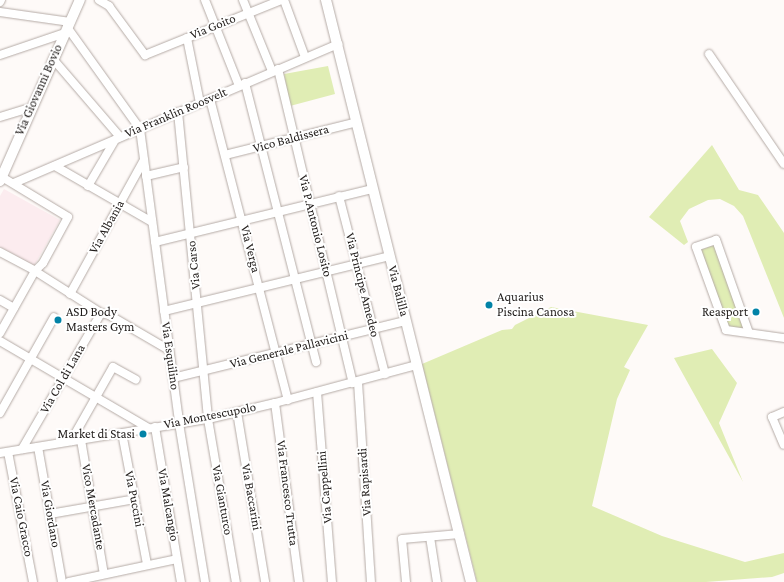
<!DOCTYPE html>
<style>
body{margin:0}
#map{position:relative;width:784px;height:582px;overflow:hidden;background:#fefaf8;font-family:"Crimson Pro",serif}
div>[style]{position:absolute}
.education>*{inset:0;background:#fcecef}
.green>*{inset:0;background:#e0edb4;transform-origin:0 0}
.roads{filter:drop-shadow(0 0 1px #b5aba6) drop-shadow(0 0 1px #b5aba6)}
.minor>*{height:8px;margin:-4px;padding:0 4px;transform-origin:4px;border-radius:4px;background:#fff}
.tertiary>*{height:10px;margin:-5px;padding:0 5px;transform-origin:5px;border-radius:5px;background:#fff}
.dots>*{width:11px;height:11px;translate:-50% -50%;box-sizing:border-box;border:2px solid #fff;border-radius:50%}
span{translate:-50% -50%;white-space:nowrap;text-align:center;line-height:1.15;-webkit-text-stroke:4px #fff;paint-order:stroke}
.street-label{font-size:13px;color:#201c1a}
.poi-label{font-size:13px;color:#201c1a}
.left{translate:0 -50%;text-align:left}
.right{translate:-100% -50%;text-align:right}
</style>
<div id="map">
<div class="education">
<i style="clip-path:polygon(4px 189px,60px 220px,34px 266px,0 247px,0 196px)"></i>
</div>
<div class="green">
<i style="clip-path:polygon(328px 66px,335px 94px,290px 106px,284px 74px)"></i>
<i style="clip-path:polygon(712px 145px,739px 190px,758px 195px,784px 233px,784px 318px,743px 216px,734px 206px,720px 199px,708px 200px,689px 209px,680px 221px,688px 242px,684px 245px,649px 217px)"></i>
<i style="left:714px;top:245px;width:88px;height:15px;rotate:70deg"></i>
<i style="clip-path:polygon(551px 307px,648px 325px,624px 367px,630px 370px,617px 399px,592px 506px,662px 536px,745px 562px,784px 553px,784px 573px,772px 577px,706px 582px,477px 582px,422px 364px,502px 330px,512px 329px,515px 325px)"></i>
<i style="clip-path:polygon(712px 349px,737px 383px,719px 423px,743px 482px,674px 358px)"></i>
</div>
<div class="roads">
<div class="minor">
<i style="left:99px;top:0;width:12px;rotate:31deg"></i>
<i style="left:109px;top:6px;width:61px;rotate:53.7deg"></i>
<i style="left:145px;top:55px;width:147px;rotate:-22deg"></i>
<i style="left:205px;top:0;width:92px;rotate:68.4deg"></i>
<i style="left:243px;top:0;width:77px;rotate:67.8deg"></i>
<i style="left:284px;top:0;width:61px;rotate:69.8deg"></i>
<i style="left:0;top:2px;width:2px;rotate:-63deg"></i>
<i style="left:0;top:12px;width:71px;rotate:8.1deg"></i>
<i style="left:67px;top:27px;width:125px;rotate:54.4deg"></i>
<i style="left:140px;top:129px;width:297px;rotate:82.4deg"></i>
<i style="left:179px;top:423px;width:161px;rotate:80.7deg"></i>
<i style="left:187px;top:38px;width:66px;rotate:78.7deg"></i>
<i style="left:709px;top:54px;width:133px;rotate:55.7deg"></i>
<i style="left:0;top:55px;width:69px;rotate:-18.7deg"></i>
<i style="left:53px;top:59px;width:103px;rotate:49.3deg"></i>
<i style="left:278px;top:69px;width:323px;rotate:76.6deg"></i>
<i style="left:245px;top:83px;width:288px;rotate:75.7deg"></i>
<i style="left:210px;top:99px;width:311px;rotate:75.5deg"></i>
<i style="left:178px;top:112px;width:308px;rotate:84.4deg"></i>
<i style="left:208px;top:419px;width:165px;rotate:80.3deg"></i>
<i style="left:0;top:117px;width:34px;rotate:-17deg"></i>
<i style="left:225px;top:155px;width:136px;rotate:-14deg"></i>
<i style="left:55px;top:166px;width:112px;rotate:30deg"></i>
<i style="left:146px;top:176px;width:39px;rotate:-13deg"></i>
<i style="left:14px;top:183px;width:353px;rotate:-23.2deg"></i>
<i style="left:88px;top:186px;width:53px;rotate:-59.6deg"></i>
<i style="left:339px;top:196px;width:184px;rotate:75.5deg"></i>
<i style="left:155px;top:242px;width:223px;rotate:-13.7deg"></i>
<i style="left:0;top:252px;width:40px;rotate:28deg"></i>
<i style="left:35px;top:271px;width:11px;rotate:-45deg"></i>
<i style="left:43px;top:263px;width:52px;rotate:-61.5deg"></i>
<i style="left:68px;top:217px;width:77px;rotate:-148.8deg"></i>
<i style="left:70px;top:294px;width:153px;rotate:-61.1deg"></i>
<i style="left:0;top:300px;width:16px;rotate:30deg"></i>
<i style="left:164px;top:311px;width:232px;rotate:-13.7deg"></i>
<i style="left:0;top:333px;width:71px;rotate:-60.6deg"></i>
<i style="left:35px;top:271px;width:78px;rotate:32.5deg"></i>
<i style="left:749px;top:333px;width:99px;rotate:-109.5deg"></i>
<i style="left:716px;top:240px;width:21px;rotate:161deg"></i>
<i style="left:696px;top:247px;width:88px;rotate:70.1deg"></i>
<i style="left:726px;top:330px;width:59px;rotate:7.9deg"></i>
<i style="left:0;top:341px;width:172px;rotate:30.4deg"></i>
<i style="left:173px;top:378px;width:239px;rotate:-13.8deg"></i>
<i style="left:358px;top:382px;width:200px;rotate:86.3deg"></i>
<i style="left:317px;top:392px;width:191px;rotate:85.5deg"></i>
<i style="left:275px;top:403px;width:181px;rotate:82.4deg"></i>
<i style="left:237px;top:412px;width:172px;rotate:80.6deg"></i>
<i style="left:784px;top:412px;width:13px;rotate:157deg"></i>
<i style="left:772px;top:417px;width:30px;rotate:67deg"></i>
<i style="left:0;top:413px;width:110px;rotate:-60.6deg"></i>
<i style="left:155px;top:427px;width:157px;rotate:80.5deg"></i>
<i style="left:122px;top:433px;width:133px;rotate:79.2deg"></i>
<i style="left:81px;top:440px;width:136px;rotate:80.3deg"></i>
<i style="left:71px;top:441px;width:85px;rotate:-60.4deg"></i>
<i style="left:113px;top:367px;width:26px;rotate:29deg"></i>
<i style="left:38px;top:447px;width:137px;rotate:79.9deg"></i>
<i style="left:22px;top:449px;width:157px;rotate:-59.8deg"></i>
<i style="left:101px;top:313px;width:8px;rotate:14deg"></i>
<i style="left:109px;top:315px;width:69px;rotate:30.3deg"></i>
<i style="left:8px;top:452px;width:132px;rotate:79.1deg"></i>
<i style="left:0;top:453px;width:211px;rotate:-9.3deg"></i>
<i style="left:208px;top:419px;width:69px;rotate:-13.4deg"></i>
<i style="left:275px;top:403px;width:147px;rotate:-15deg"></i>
<i style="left:50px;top:514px;width:86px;rotate:-10deg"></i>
<i style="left:430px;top:537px;width:46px;rotate:81.2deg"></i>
<i style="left:69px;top:582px;width:110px;rotate:-12deg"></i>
<i style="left:406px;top:582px;width:43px;rotate:-95.3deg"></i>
<i style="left:402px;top:539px;width:58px;rotate:-4.9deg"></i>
</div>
<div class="tertiary">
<i style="left:326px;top:0;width:600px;rotate:76.01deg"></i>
<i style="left:0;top:181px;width:198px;rotate:-66.2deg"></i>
</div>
</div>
<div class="dots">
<i style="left:489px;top:305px;background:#0283a7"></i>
<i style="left:756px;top:312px;background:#0283a7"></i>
<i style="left:58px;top:320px;background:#0283a7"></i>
<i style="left:143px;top:434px;background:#0283a7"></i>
</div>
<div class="street-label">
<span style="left:213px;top:27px;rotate:-22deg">Via Goito</span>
<span style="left:39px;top:90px;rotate:-66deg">Via Giovanni Bovio</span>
<span style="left:176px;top:113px;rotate:-23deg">Via Franklin Roosvelt</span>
<span style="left:291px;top:139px;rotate:-15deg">Vico Baldissera</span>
<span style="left:315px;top:226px;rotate:76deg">Via P.Antonio Losito</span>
<span style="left:107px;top:227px;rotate:-61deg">Via Albania</span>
<span style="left:250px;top:249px;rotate:76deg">Via Verga</span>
<span style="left:194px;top:265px;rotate:-96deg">Via Carso</span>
<span style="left:362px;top:285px;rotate:76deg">Via Principe Amedeo</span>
<span style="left:398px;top:291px;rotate:76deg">Via Balilla</span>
<span style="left:289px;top:350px;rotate:-14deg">Via Generale Pallavicini</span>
<span style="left:170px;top:356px;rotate:82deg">Via Esquilino</span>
<span style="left:63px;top:379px;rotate:-60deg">Via Col di Lana</span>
<span style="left:210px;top:416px;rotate:-11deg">Via Montescupolo</span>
<span style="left:365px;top:482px;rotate:-94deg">Via Rapisardi</span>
<span style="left:325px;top:487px;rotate:-95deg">Via Cappellini</span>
<span style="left:287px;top:493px;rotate:83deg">Via Francesco Trutta</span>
<span style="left:251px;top:497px;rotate:80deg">Via Baccarini</span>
<span style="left:134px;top:499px;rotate:79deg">Via Puccini</span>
<span style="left:222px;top:500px;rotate:80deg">Via Gianturco</span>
<span style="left:168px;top:505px;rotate:80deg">Via Malcangio</span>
<span style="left:93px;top:507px;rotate:80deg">Vico Mercadante</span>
<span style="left:50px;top:514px;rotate:80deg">Via Giordano</span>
<span style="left:21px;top:517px;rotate:79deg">Via Caio Gracco</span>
</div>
<div class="poi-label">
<span class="left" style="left:497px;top:305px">Aquarius<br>Piscina Canosa</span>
<span class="right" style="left:748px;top:312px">Reasport</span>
<span class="left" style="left:66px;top:320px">ASD Body<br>Masters Gym</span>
<span class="right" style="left:135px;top:434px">Market di Stasi</span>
</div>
</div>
